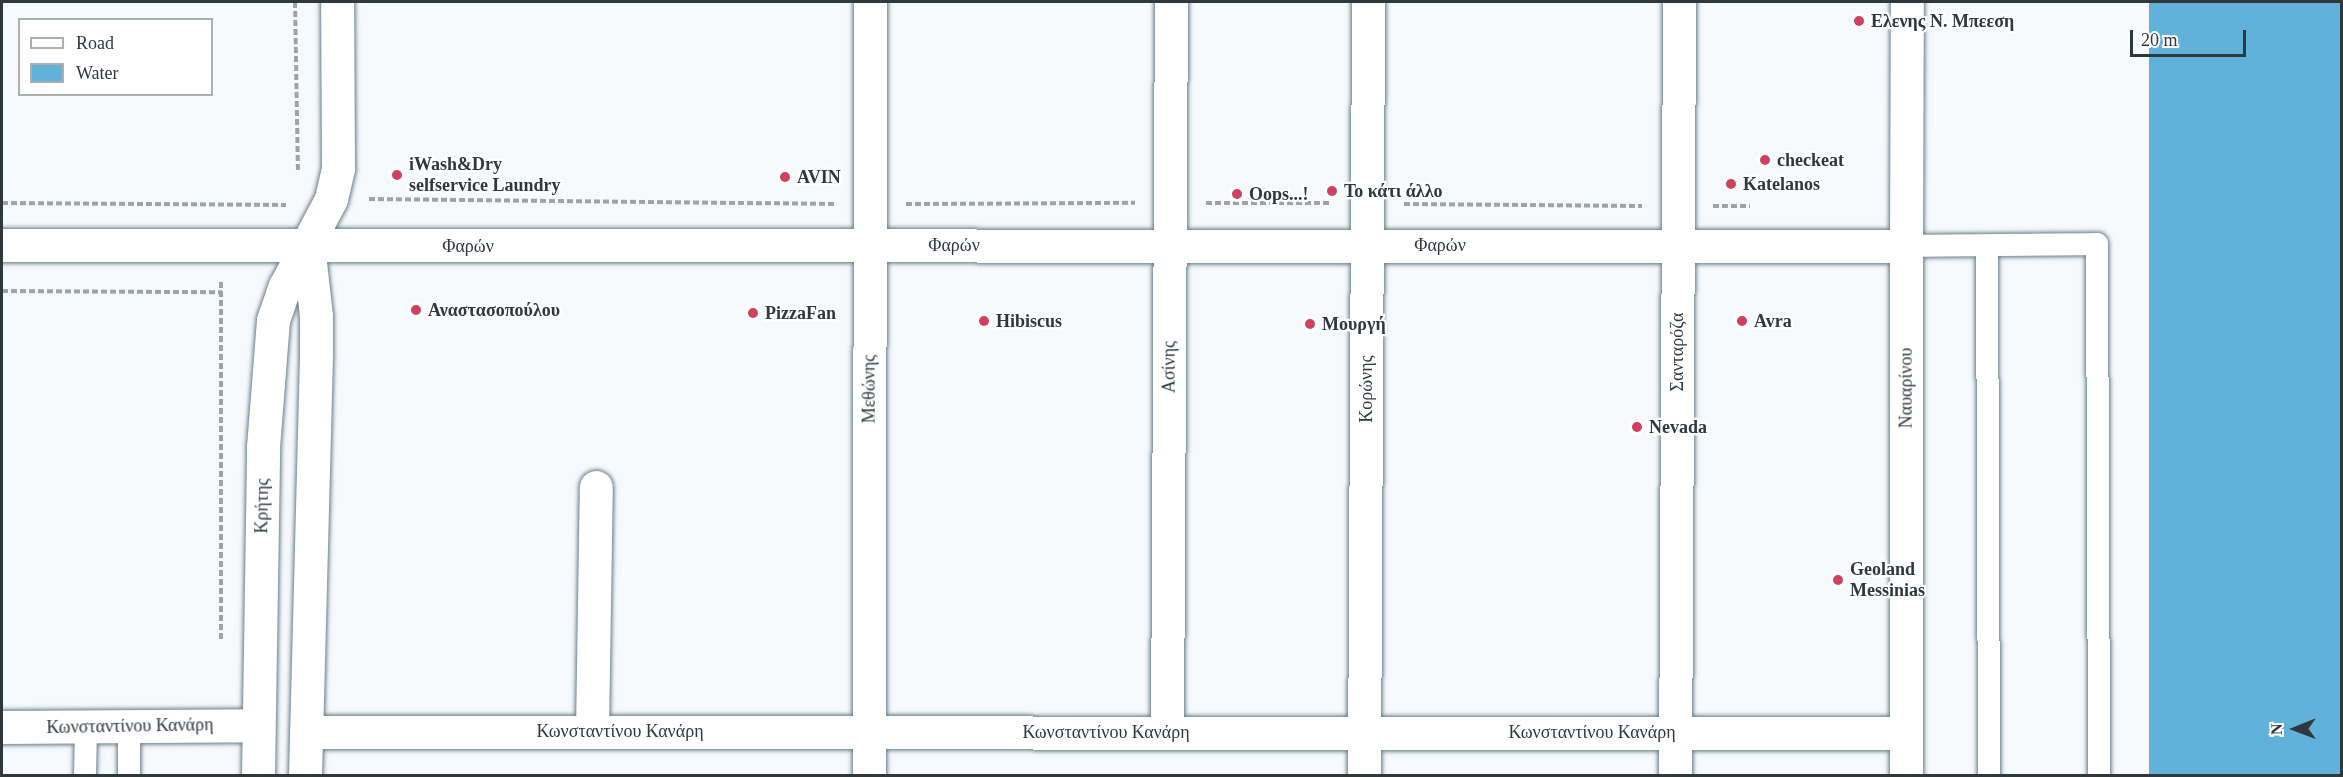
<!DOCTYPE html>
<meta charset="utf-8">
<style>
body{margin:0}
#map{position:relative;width:2343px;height:777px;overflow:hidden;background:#f6fafd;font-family:Georgia,serif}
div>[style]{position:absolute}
.water>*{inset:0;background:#60b2db;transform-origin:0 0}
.path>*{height:4px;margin-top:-2px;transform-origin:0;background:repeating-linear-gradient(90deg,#9da3a7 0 6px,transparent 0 9px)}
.roads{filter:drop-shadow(0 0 2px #697f8b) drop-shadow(0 0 2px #697f8b)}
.service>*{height:22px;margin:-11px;padding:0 11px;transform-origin:11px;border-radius:11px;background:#fff}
.pedestrian>*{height:33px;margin:-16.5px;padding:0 16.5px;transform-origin:16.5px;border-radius:16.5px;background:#fff}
.minor>*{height:33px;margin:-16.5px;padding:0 16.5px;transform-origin:16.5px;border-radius:16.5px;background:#fff}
.secondary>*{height:33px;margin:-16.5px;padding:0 16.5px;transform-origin:16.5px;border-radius:16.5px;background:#fff}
.dots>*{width:16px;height:16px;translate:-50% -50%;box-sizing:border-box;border:3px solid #fff;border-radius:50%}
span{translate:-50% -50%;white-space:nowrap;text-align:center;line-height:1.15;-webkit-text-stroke:4.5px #fff;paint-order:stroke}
.poi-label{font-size:18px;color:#2f383d;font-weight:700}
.left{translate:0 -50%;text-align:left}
.street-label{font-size:18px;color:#2f383d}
.frame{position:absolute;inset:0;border:3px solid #2f383d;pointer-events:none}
.legend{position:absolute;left:18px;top:18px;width:195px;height:78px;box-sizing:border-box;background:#fff;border:2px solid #acafb1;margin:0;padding:8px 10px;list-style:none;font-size:18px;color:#2f383d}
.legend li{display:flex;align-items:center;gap:12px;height:30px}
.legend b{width:30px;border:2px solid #acafb1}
.north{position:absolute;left:2265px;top:699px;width:60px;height:60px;-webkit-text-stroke:4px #fff;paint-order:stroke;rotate:269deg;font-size:16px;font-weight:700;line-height:24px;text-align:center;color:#2f383d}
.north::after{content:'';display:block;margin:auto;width:21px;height:27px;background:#2f383d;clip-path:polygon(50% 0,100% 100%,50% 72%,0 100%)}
.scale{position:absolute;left:2130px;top:30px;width:116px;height:27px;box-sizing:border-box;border:3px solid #2f383d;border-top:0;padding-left:8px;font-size:18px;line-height:21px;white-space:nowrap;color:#2f383d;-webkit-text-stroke:4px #fff;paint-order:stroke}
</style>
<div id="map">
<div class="water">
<i style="left:2149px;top:2px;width:192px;height:773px"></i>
</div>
<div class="path">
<i style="left:295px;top:2px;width:169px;rotate:89deg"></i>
<i style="left:369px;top:199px;width:466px;rotate:0.6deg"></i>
<i style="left:2px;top:203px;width:284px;rotate:0.4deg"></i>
<i style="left:1206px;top:203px;width:124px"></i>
<i style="left:906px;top:204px;width:229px;rotate:-0.3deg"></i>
<i style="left:1404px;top:204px;width:238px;rotate:0.5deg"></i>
<i style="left:1713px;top:206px;width:37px"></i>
<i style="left:2px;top:291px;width:220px;rotate:0.3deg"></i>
<i style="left:221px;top:639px;width:358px;rotate:-90deg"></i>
</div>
<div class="roads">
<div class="service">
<i style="left:1906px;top:246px;width:191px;rotate:-0.6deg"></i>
<i style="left:2097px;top:244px;width:532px;rotate:89.78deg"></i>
<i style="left:1987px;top:246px;width:530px;rotate:89.78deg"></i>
<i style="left:85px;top:776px;width:49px;rotate:-88.8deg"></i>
<i style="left:129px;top:776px;width:49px;rotate:-90deg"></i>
</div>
<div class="pedestrian">
<i style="left:1906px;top:246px;width:244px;rotate:-89.8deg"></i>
</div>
<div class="minor">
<i style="left:2px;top:727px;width:256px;rotate:-0.4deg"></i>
<i style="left:592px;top:731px;width:244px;rotate:-89.1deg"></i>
<i style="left:306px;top:732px;width:1599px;rotate:0.04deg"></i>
<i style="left:1167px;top:732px;width:730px;rotate:-89.69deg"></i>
<i style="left:869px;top:776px;width:774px;rotate:-89.93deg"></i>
<i style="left:1364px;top:776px;width:774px;rotate:-89.7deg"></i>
<i style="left:1675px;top:776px;width:774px;rotate:-89.7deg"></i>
</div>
<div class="secondary">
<i style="left:2px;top:245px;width:1904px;rotate:0.03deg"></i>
<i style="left:1906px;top:246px;width:530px;rotate:90deg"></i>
<i style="left:258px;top:776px;width:329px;rotate:-89.1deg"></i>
<i style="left:263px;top:447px;width:127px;rotate:-85.5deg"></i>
<i style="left:273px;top:320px;width:36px;rotate:-71deg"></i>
<i style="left:285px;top:286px;width:98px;rotate:-62.1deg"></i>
<i style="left:331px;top:199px;width:32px;rotate:-77deg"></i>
<i style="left:338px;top:168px;width:166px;rotate:-90.3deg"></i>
<i style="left:305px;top:776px;width:421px;rotate:-88.5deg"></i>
<i style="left:316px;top:355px;width:39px;rotate:-90deg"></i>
<i style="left:316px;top:316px;width:71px;rotate:-96.4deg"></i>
</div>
</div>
<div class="dots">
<i style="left:1859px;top:21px;background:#d0415f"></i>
<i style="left:1765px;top:160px;background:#d0415f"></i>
<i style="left:397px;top:175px;background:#d0415f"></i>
<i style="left:785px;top:177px;background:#d0415f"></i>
<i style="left:1731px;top:184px;background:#d0415f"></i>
<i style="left:1332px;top:191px;background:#d0415f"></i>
<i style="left:1237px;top:194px;background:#d0415f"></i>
<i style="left:416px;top:310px;background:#d0415f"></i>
<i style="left:753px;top:313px;background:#d0415f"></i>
<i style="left:984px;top:321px;background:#d0415f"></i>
<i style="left:1742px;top:321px;background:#d0415f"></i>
<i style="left:1310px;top:324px;background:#d0415f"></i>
<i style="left:1637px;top:427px;background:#d0415f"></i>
<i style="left:1838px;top:580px;background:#d0415f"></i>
</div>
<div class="poi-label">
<span class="left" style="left:1871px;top:21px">Ελενης Ν. Μπεεση</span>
<span class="left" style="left:1777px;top:160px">checkeat</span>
<span class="left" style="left:409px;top:175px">iWash&amp;Dry<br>selfservice Laundry</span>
<span class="left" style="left:797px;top:177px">AVIN</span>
<span class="left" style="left:1743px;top:184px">Katelanos</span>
<span class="left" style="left:1344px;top:191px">Το κάτι άλλο</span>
<span class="left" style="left:1249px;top:194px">Oops...!</span>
<span class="left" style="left:428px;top:310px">Αναστασοπούλου</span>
<span class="left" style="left:765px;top:313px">PizzaFan</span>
<span class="left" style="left:996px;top:321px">Hibiscus</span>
<span class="left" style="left:1754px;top:321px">Avra</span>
<span class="left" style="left:1322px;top:324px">Μουργή</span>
<span class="left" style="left:1649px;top:427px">Nevada</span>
<span class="left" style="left:1850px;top:580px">Geoland<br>Messinias</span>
</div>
<div class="street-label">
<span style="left:954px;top:245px">Φαρών</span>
<span style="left:1440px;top:245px">Φαρών</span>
<span style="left:468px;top:246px">Φαρών</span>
<span style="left:1677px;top:352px;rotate:-90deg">Σανταρόζα</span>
<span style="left:1169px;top:367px;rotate:-90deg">Ασίνης</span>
<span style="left:1906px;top:388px;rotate:-90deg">Ναυαρίνου</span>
<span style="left:869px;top:389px;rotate:-90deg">Μεθώνης</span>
<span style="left:1366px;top:389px;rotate:-90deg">Κορώνης</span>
<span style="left:262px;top:506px;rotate:-89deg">Κρήτης</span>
<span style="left:130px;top:726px;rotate:-1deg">Κωνσταντίνου Κανάρη</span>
<span style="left:620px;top:731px">Κωνσταντίνου Κανάρη</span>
<span style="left:1106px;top:732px">Κωνσταντίνου Κανάρη</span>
<span style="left:1592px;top:732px">Κωνσταντίνου Κανάρη</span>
</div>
<div class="frame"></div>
<ul class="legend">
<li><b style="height:8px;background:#fff"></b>Road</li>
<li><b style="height:16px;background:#60b2db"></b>Water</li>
</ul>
<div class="north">N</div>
<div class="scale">20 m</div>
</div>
